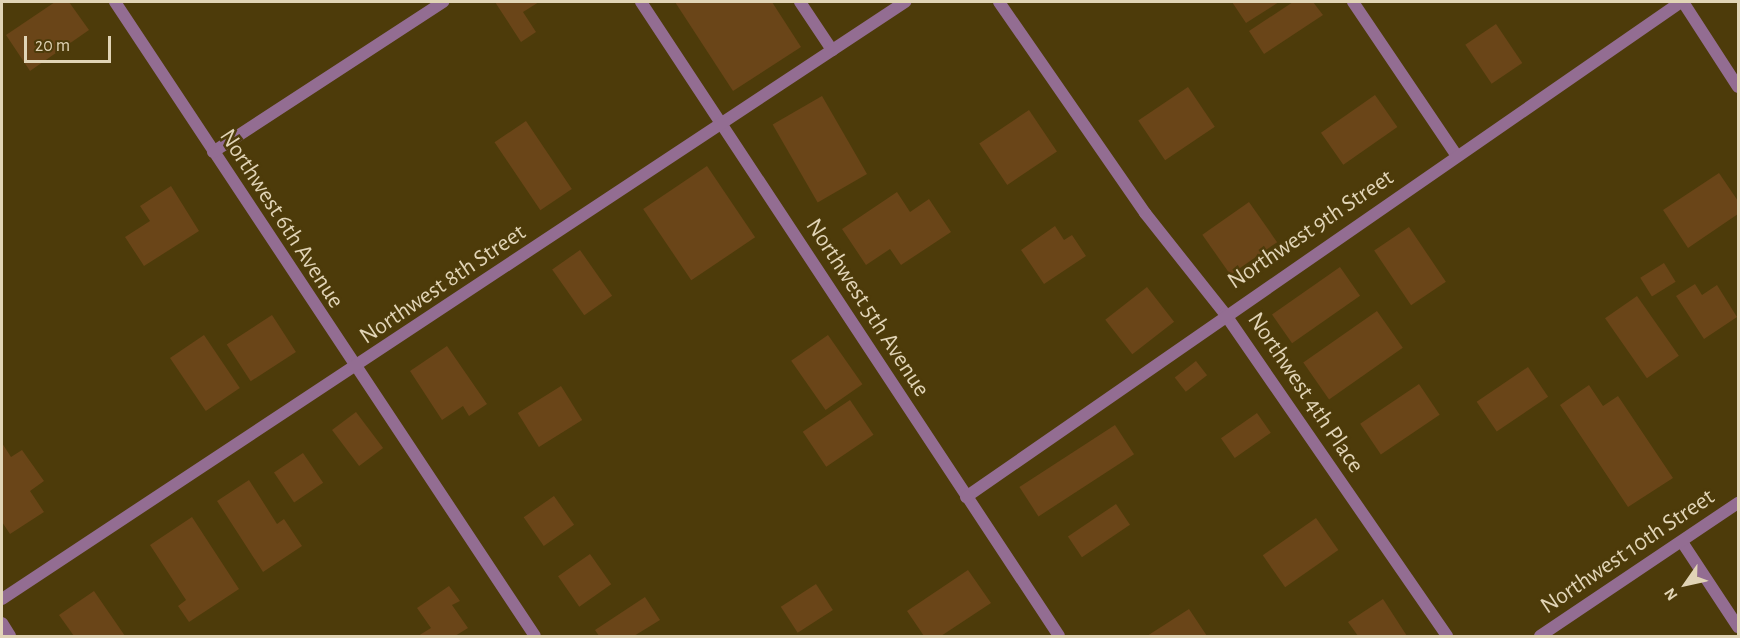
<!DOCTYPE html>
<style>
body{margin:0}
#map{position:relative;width:1740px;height:638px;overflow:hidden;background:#4d3b0a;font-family:"Alegreya Sans",sans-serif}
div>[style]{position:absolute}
.building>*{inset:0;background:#6a4518;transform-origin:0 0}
.service>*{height:12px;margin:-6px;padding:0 6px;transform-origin:6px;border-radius:6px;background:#936d92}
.minor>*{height:12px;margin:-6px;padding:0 6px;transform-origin:6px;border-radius:6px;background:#936d92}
span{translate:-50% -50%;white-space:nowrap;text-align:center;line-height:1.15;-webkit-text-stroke:5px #4d3b0a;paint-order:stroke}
.street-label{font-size:24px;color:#e1d4b6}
.frame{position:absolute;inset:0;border:3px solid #e1d4b6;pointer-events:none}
.north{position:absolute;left:1656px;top:554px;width:60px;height:60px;-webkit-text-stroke:4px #4d3b0a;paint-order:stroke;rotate:236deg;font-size:16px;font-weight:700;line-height:24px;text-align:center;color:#e1d4b6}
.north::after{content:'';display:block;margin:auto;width:21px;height:27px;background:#e1d4b6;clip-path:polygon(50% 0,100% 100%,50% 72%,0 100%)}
.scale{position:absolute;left:24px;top:36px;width:87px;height:27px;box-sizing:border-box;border:3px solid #e1d4b6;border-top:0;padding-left:8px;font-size:18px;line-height:21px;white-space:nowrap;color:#e1d4b6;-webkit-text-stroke:4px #4d3b0a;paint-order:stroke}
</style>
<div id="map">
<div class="building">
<i style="clip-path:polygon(55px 2px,69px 2px,89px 30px,30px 71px,6px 35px)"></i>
<i style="clip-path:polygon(495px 2px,539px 2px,523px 12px,536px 32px,521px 42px)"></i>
<i style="clip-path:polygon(675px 2px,772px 2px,801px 47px,733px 91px)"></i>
<i style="clip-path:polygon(1232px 2px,1279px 2px,1246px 23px)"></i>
<i style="clip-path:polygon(1293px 2px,1313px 2px,1323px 15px,1264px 54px,1249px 31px)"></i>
<i style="left:1496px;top:24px;width:47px;height:37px;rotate:56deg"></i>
<i style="left:1188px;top:87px;width:48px;height:60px;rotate:56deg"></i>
<i style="left:1375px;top:95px;width:39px;height:66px;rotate:55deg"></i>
<i style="left:822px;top:96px;width:90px;height:57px;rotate:60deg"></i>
<i style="left:1029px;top:110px;width:50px;height:60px;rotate:56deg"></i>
<i style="left:526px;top:121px;width:82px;height:38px;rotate:56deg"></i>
<i style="left:707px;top:166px;width:86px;height:77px;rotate:56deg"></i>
<i style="clip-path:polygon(1719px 173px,1738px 201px,1738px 214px,1688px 248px,1663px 210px)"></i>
<i style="clip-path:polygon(171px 186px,199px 231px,144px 266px,125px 237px,150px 221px,140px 206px)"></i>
<i style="clip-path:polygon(897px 192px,910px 212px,929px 199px,951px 232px,901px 265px,890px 249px,866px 265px,842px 229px)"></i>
<i style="left:1249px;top:202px;width:49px;height:57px;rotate:55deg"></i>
<i style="clip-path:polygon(1055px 226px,1064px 240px,1072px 235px,1086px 256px,1044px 284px,1021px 250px)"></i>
<i style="left:1409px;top:227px;width:66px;height:42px;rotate:56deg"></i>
<i style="left:580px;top:250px;width:56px;height:34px;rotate:55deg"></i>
<i style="left:1664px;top:263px;width:22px;height:28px;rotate:58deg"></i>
<i style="left:1340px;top:267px;width:35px;height:83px;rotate:55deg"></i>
<i style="clip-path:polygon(1695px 284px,1702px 295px,1717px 285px,1737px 317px,1704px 339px,1676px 296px)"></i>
<i style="left:1147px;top:287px;width:44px;height:53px;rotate:52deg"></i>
<i style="left:1637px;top:296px;width:73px;height:39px;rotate:55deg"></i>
<i style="left:1377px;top:311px;width:45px;height:90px;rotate:55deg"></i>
<i style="left:272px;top:315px;width:44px;height:54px;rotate:57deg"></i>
<i style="left:204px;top:335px;width:64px;height:41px;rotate:56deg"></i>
<i style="left:828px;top:335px;width:60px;height:45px;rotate:55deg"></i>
<i style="clip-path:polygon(447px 346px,487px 404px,469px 416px,463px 406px,442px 420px,410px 371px)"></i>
<i style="left:1196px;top:361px;width:18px;height:27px;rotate:52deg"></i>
<i style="left:1528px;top:367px;width:36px;height:62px;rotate:56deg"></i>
<i style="left:1419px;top:384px;width:37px;height:71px;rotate:56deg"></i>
<i style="clip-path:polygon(1589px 385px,1603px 406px,1618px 396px,1673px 478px,1628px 507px,1560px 405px)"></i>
<i style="left:561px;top:386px;width:40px;height:51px;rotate:58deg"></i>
<i style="left:850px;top:400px;width:42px;height:57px;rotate:56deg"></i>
<i style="left:356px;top:412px;width:45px;height:30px;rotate:53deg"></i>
<i style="left:1257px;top:413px;width:24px;height:44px;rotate:55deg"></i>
<i style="left:1115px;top:425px;width:35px;height:114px;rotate:57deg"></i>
<i style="clip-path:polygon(2px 443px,11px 457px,22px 450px,44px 481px,30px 491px,44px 512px,10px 534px,2px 522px)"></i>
<i style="left:303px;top:453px;width:36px;height:35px;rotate:56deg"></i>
<i style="clip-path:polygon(249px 480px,277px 524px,284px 519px,302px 546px,263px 572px,217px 501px)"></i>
<i style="left:554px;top:496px;width:35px;height:37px;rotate:55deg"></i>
<i style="left:1116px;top:504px;width:25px;height:58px;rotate:56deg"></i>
<i style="clip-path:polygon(192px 517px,239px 589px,189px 622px,178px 606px,186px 600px,150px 545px)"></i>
<i style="left:1316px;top:518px;width:39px;height:65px;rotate:55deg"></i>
<i style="left:590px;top:554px;width:37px;height:39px;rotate:55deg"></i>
<i style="clip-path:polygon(968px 570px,991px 603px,941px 636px,924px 636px,907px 611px)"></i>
<i style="left:816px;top:584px;width:31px;height:42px;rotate:57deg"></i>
<i style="clip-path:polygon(449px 586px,460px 601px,452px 605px,468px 628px,455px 636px,418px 636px,431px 628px,417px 608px)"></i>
<i style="clip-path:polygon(94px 591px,125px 636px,74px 636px,59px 615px)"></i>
<i style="clip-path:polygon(645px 597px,660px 620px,634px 636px,599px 636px,595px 630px)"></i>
<i style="clip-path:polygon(1383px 599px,1407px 636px,1358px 636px,1348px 622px)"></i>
<i style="clip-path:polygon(1189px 609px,1207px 636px,1147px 636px)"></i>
</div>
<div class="service">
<i style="left:800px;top:2px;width:58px;rotate:56.3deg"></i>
</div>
<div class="minor">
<i style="left:115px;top:2px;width:760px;rotate:56.48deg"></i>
<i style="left:641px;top:2px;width:759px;rotate:56.6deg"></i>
<i style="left:999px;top:2px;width:257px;rotate:55.3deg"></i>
<i style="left:1145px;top:213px;width:129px;rotate:51.6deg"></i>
<i style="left:1225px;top:314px;width:391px;rotate:55.4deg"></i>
<i style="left:1353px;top:2px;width:186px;rotate:56deg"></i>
<i style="left:1683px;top:2px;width:101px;rotate:57.1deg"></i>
<i style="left:213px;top:152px;width:275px;rotate:-33.1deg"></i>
<i style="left:966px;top:497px;width:870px;rotate:-34.7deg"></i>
<i style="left:1682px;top:542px;width:102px;rotate:56.6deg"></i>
<i style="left:2px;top:599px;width:1083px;rotate:-33.47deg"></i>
<i style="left:2px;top:623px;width:15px;rotate:58deg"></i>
<i style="left:1540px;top:636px;width:239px;rotate:-33.9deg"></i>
</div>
<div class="street-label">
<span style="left:281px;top:219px;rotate:57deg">Northwest 6th Avenue</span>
<span style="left:1311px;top:230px;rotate:-34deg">Northwest 9th Street</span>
<span style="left:443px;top:285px;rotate:-34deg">Northwest 8th Street</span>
<span style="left:867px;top:308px;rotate:57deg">Northwest 5th Avenue</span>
<span style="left:1305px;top:393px;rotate:56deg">Northwest 4th Place</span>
<span style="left:1628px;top:552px;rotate:-34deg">Northwest 10th Street</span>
</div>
<div class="frame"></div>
<div class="north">N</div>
<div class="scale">20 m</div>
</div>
